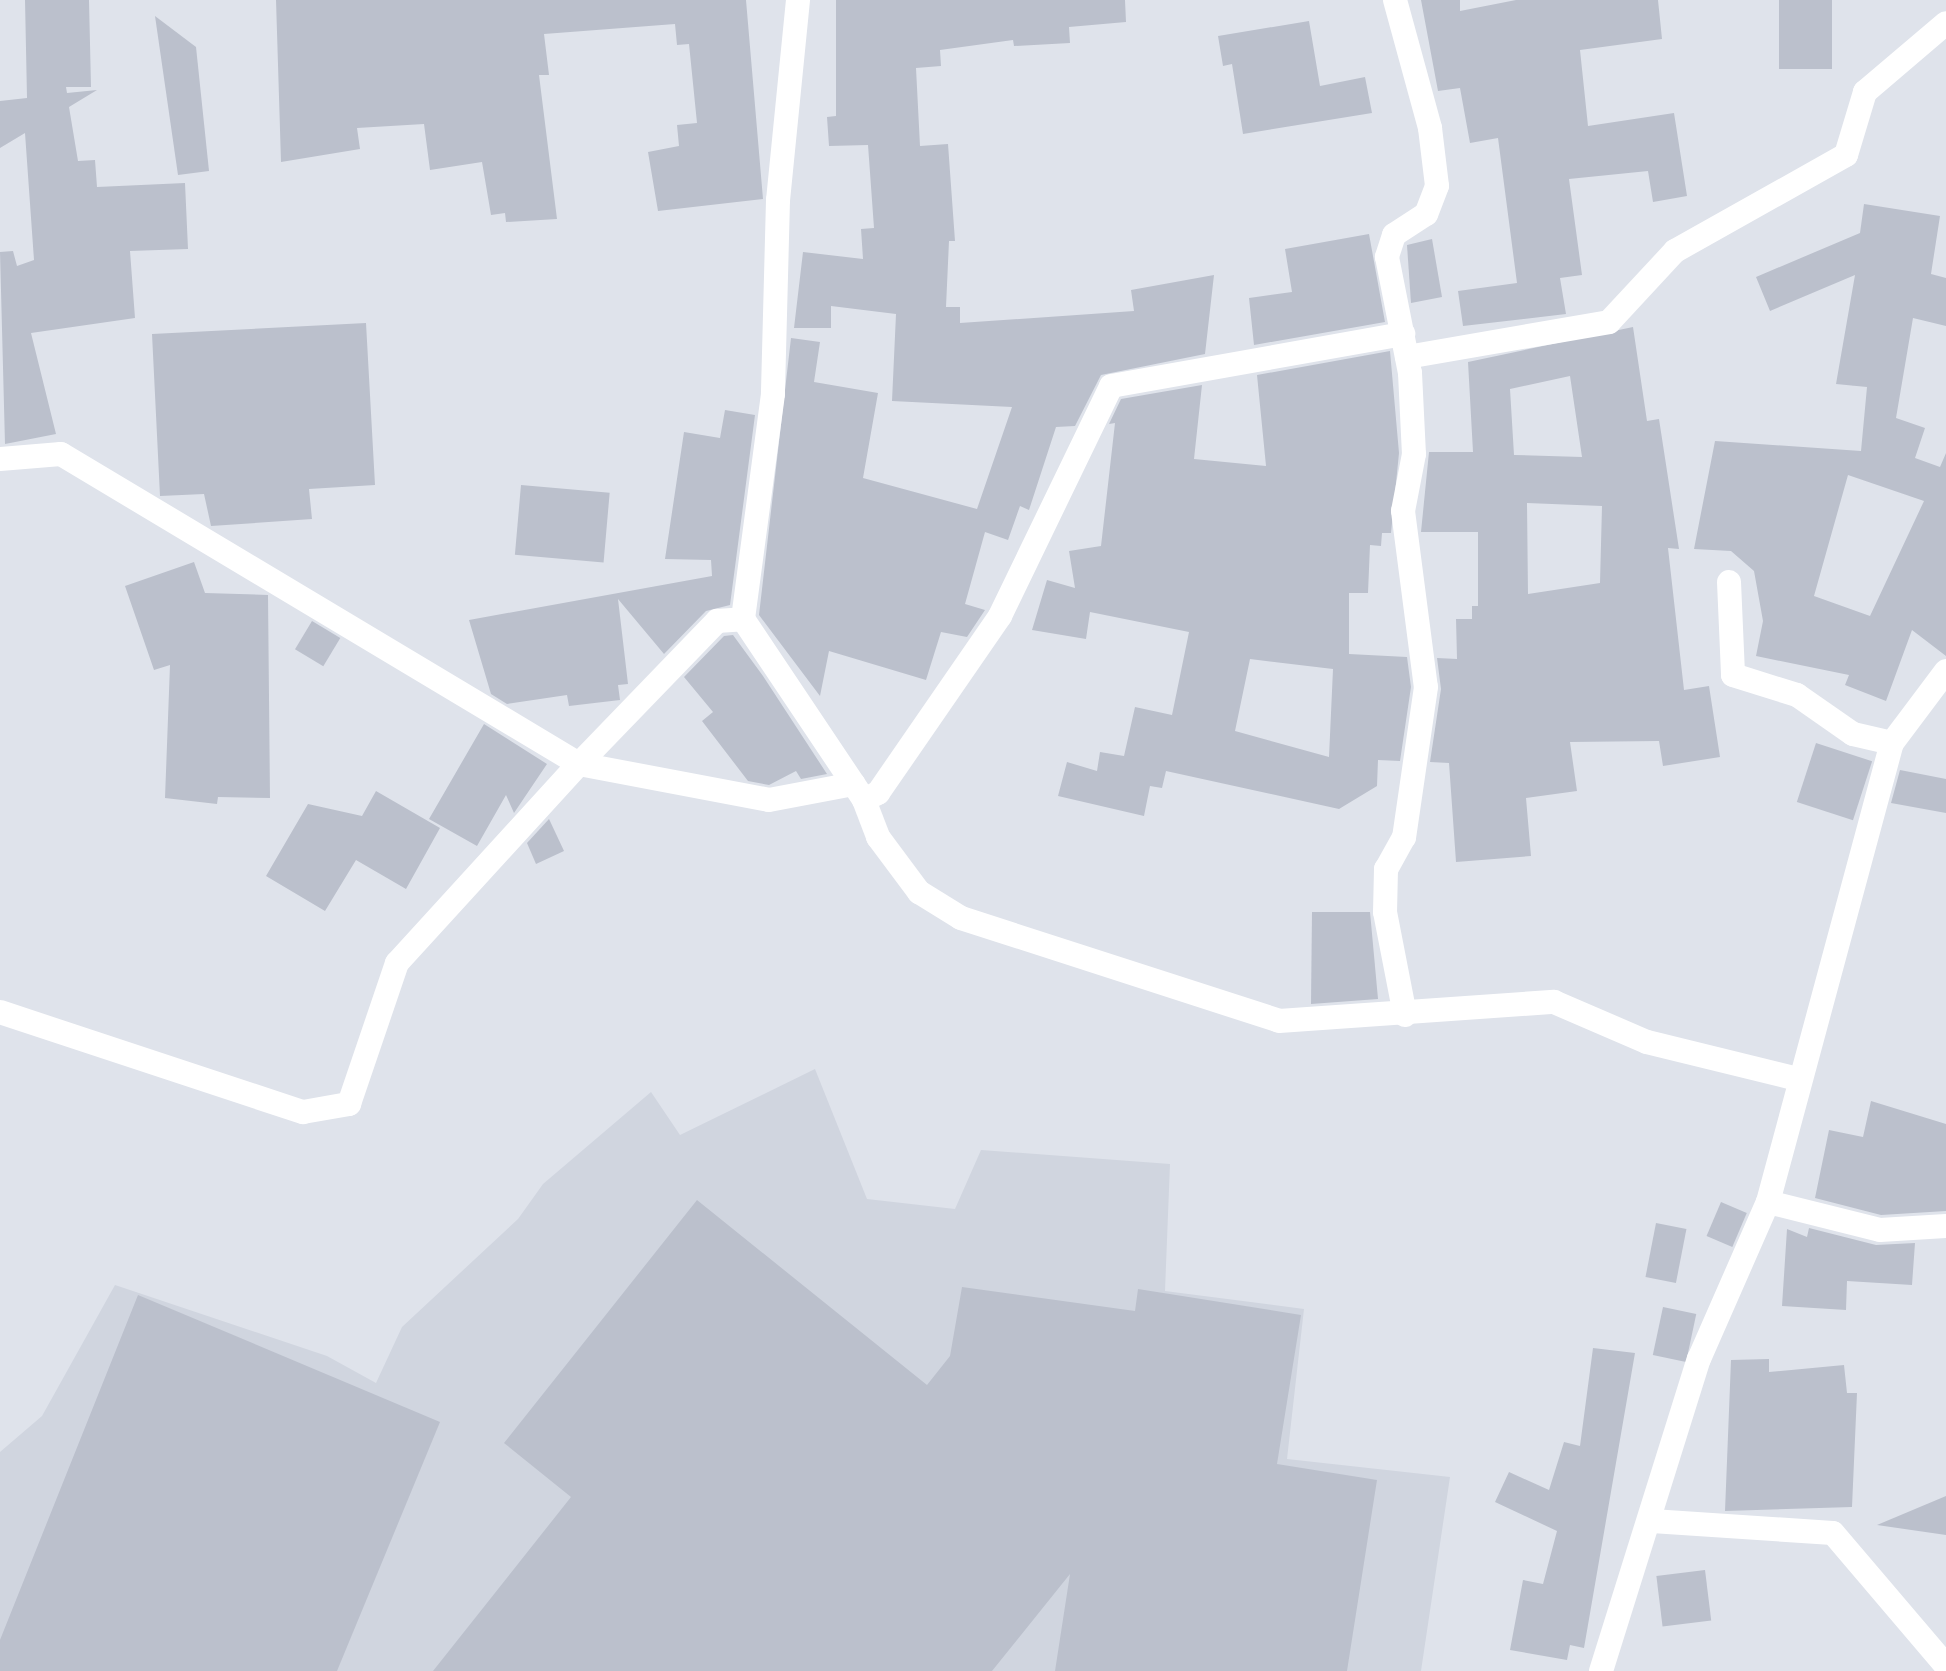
<!DOCTYPE html>
<style>
body{margin:0}
#map{position:relative;width:1946px;height:1671px;overflow:hidden;background:#dfe3eb;font-family:Commissioner,sans-serif}
div>[style]{position:absolute}
.built>*{inset:0;background:#d0d5df}
.building>*{inset:0;background:#bbc0cc;transform-origin:0 0}
.minor>*{height:24px;margin:-12px;padding:0 12px;transform-origin:12px;border-radius:12px;background:#fff}
span{translate:-50% -50%;white-space:nowrap;text-align:center;line-height:1.15;-webkit-text-stroke:8px #f0f2f8;paint-order:stroke}
</style>
<div id="map">
<div class="built">
<i style="clip-path:polygon(815px 1069px,867px 1199px,955px 1209px,981px 1150px,1170px 1164px,1165px 1291px,1304px 1309px,1287px 1459px,1450px 1477px,1421px 1671px,0 1671px,0 1452px,42px 1416px,115px 1285px,327px 1356px,376px 1383px,402px 1327px,518px 1219px,543px 1184px,651px 1092px,680px 1135px)"></i>
</div>
<div class="building">
<i style="clip-path:polygon(25px 0,89px 0,91px 87px,66px 87px,67px 93px,97px 90px,69px 107px,78px 161px,95px 160px,97px 187px,185px 183px,188px 249px,130px 251px,135px 318px,31px 333px,56px 434px,5px 444px,0 252px,13px 251px,17px 266px,34px 260px,25px 133px,0 148px,0 101px,27px 98px)"></i>
<i style="clip-path:polygon(276px 0,746px 0,763px 199px,658px 211px,648px 152px,679px 146px,677px 125px,697px 123px,689px 44px,677px 45px,675px 24px,544px 34px,549px 75px,539px 75px,557px 219px,506px 222px,505px 213px,491px 215px,482px 162px,430px 170px,424px 124px,357px 128px,360px 149px,281px 162px)"></i>
<i style="clip-path:polygon(836px 0,1125px 0,1126px 22px,1069px 27px,1070px 43px,1014px 46px,1013px 40px,940px 50px,941px 66px,916px 68px,920px 146px,948px 144px,955px 241px,949px 241px,946px 307px,960px 307px,960px 323px,1134px 311px,1131px 290px,1214px 275px,1205px 354px,1101px 375px,1075px 426px,1056px 427px,1029px 510px,1020px 506px,1008px 540px,985px 532px,965px 604px,985px 610px,967px 637px,941px 632px,926px 680px,829px 651px,820px 696px,759px 615px,791px 338px,820px 342px,814px 382px,878px 393px,863px 478px,977px 509px,1012px 407px,892px 401px,896px 314px,831px 306px,831px 328px,794px 328px,803px 252px,863px 259px,861px 229px,874px 228px,868px 145px,829px 146px,827px 117px,836px 116px)"></i>
<i style="clip-path:polygon(1421px 0,1460px 0,1460px 11px,1516px 0,1658px 0,1662px 39px,1580px 50px,1588px 126px,1674px 113px,1687px 196px,1653px 202px,1648px 171px,1569px 179px,1582px 275px,1560px 278px,1566px 314px,1463px 326px,1458px 291px,1517px 283px,1498px 138px,1470px 143px,1460px 88px,1438px 91px)"></i>
<i style="left:1779px;top:0;width:53px;height:69px"></i>
<i style="clip-path:polygon(155px 16px,196px 47px,209px 171px,178px 175px)"></i>
<i style="clip-path:polygon(1309px 21px,1320px 86px,1365px 77px,1372px 113px,1243px 134px,1232px 64px,1223px 66px,1218px 36px)"></i>
<i style="clip-path:polygon(evenodd,1864px 204px,1940px 216px,1931px 274px,1946px 278px,1946px 326px,1913px 318px,1896px 418px,1925px 428px,1915px 458px,1940px 467px,1946px 453px,1946px 656px,1912px 630px,1886px 701px,1845px 685px,1849px 675px,1756px 656px,1763px 621px,1754px 571px,1731px 551px,1694px 549px,1715px 441px,1861px 451px,1867px 387px,1836px 384px,1855px 275px,1770px 311px,1756px 277px,1860px 233px,1864px 204px,1848px 475px,1924px 501px,1870px 616px,1814px 596px,1848px 475px)"></i>
<i style="clip-path:polygon(1369px 234px,1385px 322px,1254px 345px,1249px 298px,1292px 292px,1285px 249px)"></i>
<i style="clip-path:polygon(1432px 239px,1442px 297px,1411px 303px,1407px 245px)"></i>
<i style="clip-path:polygon(366px 323px,375px 485px,309px 489px,312px 519px,211px 526px,204px 494px,160px 496px,152px 334px)"></i>
<i style="clip-path:polygon(evenodd,1633px 327px,1647px 421px,1659px 419px,1679px 549px,1668px 548px,1684px 690px,1709px 686px,1720px 757px,1663px 766px,1659px 741px,1570px 742px,1577px 791px,1526px 798px,1531px 856px,1456px 862px,1449px 763px,1430px 762px,1441px 689px,1437px 658px,1457px 659px,1456px 619px,1472px 619px,1472px 606px,1478px 606px,1478px 532px,1421px 532px,1429px 452px,1473px 452px,1468px 362px,1633px 327px,1570px 376px,1582px 457px,1514px 455px,1510px 389px,1570px 376px,1633px 327px,1527px 503px,1602px 506px,1600px 583px,1528px 594px,1527px 503px)"></i>
<i style="clip-path:polygon(evenodd,1390px 351px,1399px 453px,1391px 533px,1382px 533px,1381px 546px,1370px 545px,1368px 593px,1349px 593px,1349px 654px,1407px 657px,1411px 687px,1400px 761px,1378px 760px,1377px 786px,1339px 809px,1166px 771px,1162px 788px,1150px 786px,1144px 816px,1058px 796px,1067px 762px,1097px 771px,1100px 752px,1124px 756px,1135px 707px,1172px 715px,1189px 632px,1090px 612px,1086px 639px,1032px 630px,1047px 580px,1075px 588px,1069px 551px,1101px 546px,1115px 423px,1109px 424px,1121px 399px,1202px 385px,1194px 459px,1266px 466px,1257px 375px,1390px 351px,1250px 659px,1333px 669px,1329px 757px,1235px 731px,1250px 659px)"></i>
<i style="clip-path:polygon(725px 410px,755px 415px,730px 605px,706px 611px,664px 654px,618px 599px,628px 684px,618px 685px,620px 700px,569px 706px,567px 695px,507px 704px,491px 694px,469px 620px,712px 576px,711px 560px,665px 559px,684px 432px,720px 438px)"></i>
<i style="left:521px;top:485px;width:89px;height:70px;rotate:5deg"></i>
<i style="clip-path:polygon(194px 562px,205px 593px,268px 595px,270px 798px,218px 797px,217px 804px,165px 798px,170px 665px,154px 670px,125px 586px)"></i>
<i style="left:312px;top:621px;width:33px;height:33px;rotate:31deg"></i>
<i style="clip-path:polygon(733px 635px,763px 676px,827px 774px,801px 779px,796px 771px,769px 785px,748px 781px,702px 721px,713px 712px,684px 677px,724px 636px)"></i>
<i style="clip-path:polygon(484px 724px,547px 764px,514px 813px,506px 795px,477px 846px,429px 819px)"></i>
<i style="left:1816px;top:743px;width:59px;height:62px;rotate:18deg"></i>
<i style="clip-path:polygon(1900px 770px,1946px 779px,1946px 813px,1891px 803px)"></i>
<i style="clip-path:polygon(376px 791px,440px 828px,406px 889px,356px 860px,325px 911px,266px 876px,308px 804px,362px 816px)"></i>
<i style="clip-path:polygon(549px 819px,564px 851px,536px 864px,527px 843px)"></i>
<i style="clip-path:polygon(1312px 912px,1370px 912px,1378px 999px,1311px 1004px)"></i>
<i style="clip-path:polygon(1871px 1101px,1946px 1124px,1946px 1211px,1881px 1215px,1815px 1198px,1829px 1130px,1863px 1137px)"></i>
<i style="clip-path:polygon(697px 1200px,927px 1385px,950px 1356px,962px 1287px,1135px 1311px,1138px 1289px,1301px 1315px,1277px 1464px,1377px 1480px,1347px 1671px,1055px 1671px,1070px 1574px,992px 1671px,433px 1671px,571px 1497px,504px 1443px)"></i>
<i style="left:1721px;top:1202px;width:28px;height:37px;rotate:23deg"></i>
<i style="left:1656px;top:1223px;width:31px;height:55px;rotate:11deg"></i>
<i style="clip-path:polygon(1809px 1228px,1876px 1245px,1915px 1243px,1912px 1285px,1847px 1281px,1846px 1310px,1782px 1306px,1787px 1229px,1807px 1237px)"></i>
<i style="clip-path:polygon(138px 1295px,440px 1422px,337px 1671px,0 1671px,0 1640px)"></i>
<i style="left:1663px;top:1307px;width:34px;height:49px;rotate:12deg"></i>
<i style="clip-path:polygon(1593px 1348px,1635px 1353px,1584px 1648px,1570px 1645px,1567px 1660px,1510px 1650px,1523px 1580px,1543px 1584px,1557px 1531px,1495px 1502px,1509px 1472px,1549px 1490px,1564px 1442px,1580px 1446px)"></i>
<i style="clip-path:polygon(1769px 1359px,1769px 1372px,1844px 1365px,1847px 1393px,1857px 1393px,1852px 1507px,1725px 1511px,1731px 1360px)"></i>
<i style="clip-path:polygon(1946px 1496px,1946px 1535px,1877px 1525px)"></i>
<i style="left:1705px;top:1570px;width:51px;height:49px;rotate:83deg"></i>
</div>
<div class="minor">
<i style="left:798px;top:0;width:201px;rotate:95.7deg"></i>
<i style="left:778px;top:200px;width:194px;rotate:91.5deg"></i>
<i style="left:773px;top:394px;width:227px;rotate:97.6deg"></i>
<i style="left:743px;top:619px;width:218px;rotate:56.2deg"></i>
<i style="left:864px;top:800px;width:16px;rotate:-27deg"></i>
<i style="left:878px;top:793px;width:215px;rotate:-55.4deg"></i>
<i style="left:1000px;top:616px;width:255px;rotate:-64.2deg"></i>
<i style="left:1111px;top:386px;width:297px;rotate:-10.1deg"></i>
<i style="left:1395px;top:0;width:133px;rotate:74.7deg"></i>
<i style="left:1430px;top:128px;width:58px;rotate:83.1deg"></i>
<i style="left:1437px;top:186px;width:30px;rotate:111deg"></i>
<i style="left:1426px;top:214px;width:38px;rotate:147deg"></i>
<i style="left:1394px;top:235px;width:23px;rotate:108deg"></i>
<i style="left:1387px;top:257px;width:118px;rotate:78.8deg"></i>
<i style="left:1410px;top:373px;width:81px;rotate:87.2deg"></i>
<i style="left:1414px;top:454px;width:58px;rotate:100.9deg"></i>
<i style="left:1403px;top:511px;width:177px;rotate:82.6deg"></i>
<i style="left:1426px;top:687px;width:152px;rotate:98.3deg"></i>
<i style="left:1404px;top:837px;width:37px;rotate:119deg"></i>
<i style="left:1386px;top:869px;width:43px;rotate:91.3deg"></i>
<i style="left:1385px;top:912px;width:105px;rotate:79deg"></i>
<i style="left:1407px;top:357px;width:205px;rotate:-9.8deg"></i>
<i style="left:1609px;top:322px;width:97px;rotate:-47.1deg"></i>
<i style="left:1675px;top:251px;width:196px;rotate:-29.3deg"></i>
<i style="left:1846px;top:155px;width:66px;rotate:-73.2deg"></i>
<i style="left:1865px;top:92px;width:106px;rotate:-40.4deg"></i>
<i style="left:0;top:459px;width:61px;rotate:-4.7deg"></i>
<i style="left:61px;top:454px;width:604px;rotate:30.9deg"></i>
<i style="left:579px;top:764px;width:199px;rotate:-46deg"></i>
<i style="left:717px;top:621px;width:26px;rotate:-4deg"></i>
<i style="left:1729px;top:582px;width:93px;rotate:87.5deg"></i>
<i style="left:1733px;top:675px;width:67px;rotate:17.4deg"></i>
<i style="left:1797px;top:695px;width:68px;rotate:34.9deg"></i>
<i style="left:1853px;top:734px;width:40px;rotate:13deg"></i>
<i style="left:864px;top:800px;width:40px;rotate:69deg"></i>
<i style="left:878px;top:837px;width:69px;rotate:53.3deg"></i>
<i style="left:919px;top:892px;width:49px;rotate:31.8deg"></i>
<i style="left:961px;top:918px;width:334px;rotate:17.9deg"></i>
<i style="left:1279px;top:1021px;width:276px;rotate:-4deg"></i>
<i style="left:1554px;top:1002px;width:101px;rotate:23.3deg"></i>
<i style="left:1647px;top:1042px;width:155px;rotate:13.8deg"></i>
<i style="left:0;top:1012px;width:319px;rotate:18.3deg"></i>
<i style="left:303px;top:1112px;width:47px;rotate:-9.9deg"></i>
<i style="left:349px;top:1104px;width:149px;rotate:-71.2deg"></i>
<i style="left:397px;top:963px;width:270px;rotate:-47.6deg"></i>
<i style="left:579px;top:764px;width:193px;rotate:10.7deg"></i>
<i style="left:769px;top:800px;width:86px;rotate:-10.7deg"></i>
<i style="left:1768px;top:1202px;width:115px;rotate:14deg"></i>
<i style="left:1880px;top:1230px;width:66px;rotate:-3.5deg"></i>
<i style="left:1652px;top:1521px;width:181px;rotate:3.8deg"></i>
<i style="left:1833px;top:1533px;width:175px;rotate:49.6deg"></i>
<i style="left:1601px;top:1671px;width:327px;rotate:-72.6deg"></i>
<i style="left:1699px;top:1359px;width:171px;rotate:-66.3deg"></i>
<i style="left:1768px;top:1202px;width:475px;rotate:-74.9deg"></i>
<i style="left:1892px;top:743px;width:90px;rotate:-53.1deg"></i>
</div>
</div>
